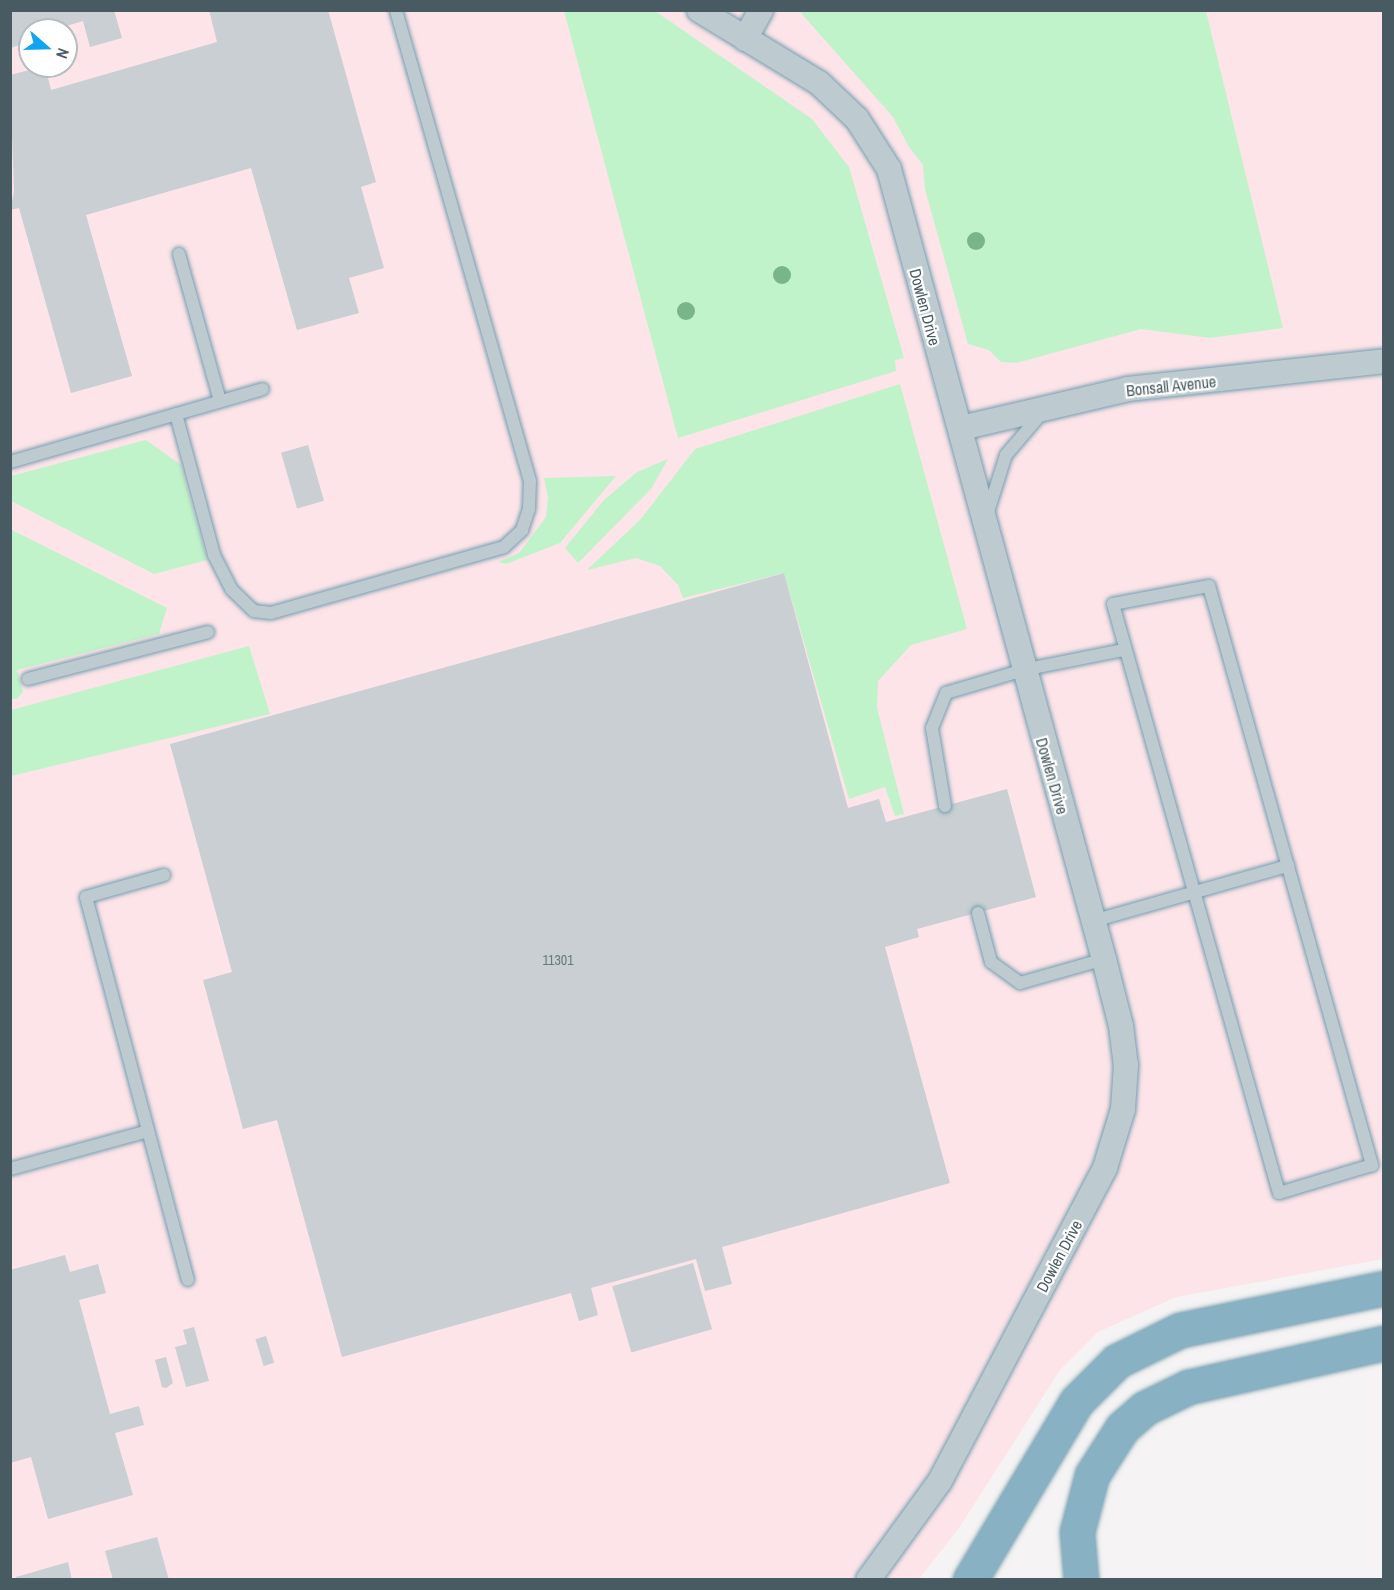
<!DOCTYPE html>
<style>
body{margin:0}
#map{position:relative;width:1394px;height:1590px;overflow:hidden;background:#f5f3f3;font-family:"Archivo Narrow",sans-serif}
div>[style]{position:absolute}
.medical>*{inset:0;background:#fde4e8}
.green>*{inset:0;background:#c0f3c9}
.building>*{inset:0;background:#c9cfd2;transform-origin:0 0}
.roads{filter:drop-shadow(0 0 2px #739daf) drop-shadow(0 0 2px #739daf)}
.service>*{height:12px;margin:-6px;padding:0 6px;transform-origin:6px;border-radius:6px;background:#bdcbd0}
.minor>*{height:24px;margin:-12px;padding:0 12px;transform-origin:12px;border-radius:12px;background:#bdcbd0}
.motorway>*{height:33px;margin:-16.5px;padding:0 16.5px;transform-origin:16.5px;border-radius:16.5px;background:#88b2c3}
.trees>*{width:18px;height:18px;margin:-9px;border-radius:50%;background:#78b689}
span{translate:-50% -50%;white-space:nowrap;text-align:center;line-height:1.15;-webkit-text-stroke:4.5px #fff;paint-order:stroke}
.number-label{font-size:14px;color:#69787e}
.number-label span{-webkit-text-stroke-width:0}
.street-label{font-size:16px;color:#495b62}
.frame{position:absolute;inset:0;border:12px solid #495b62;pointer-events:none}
.north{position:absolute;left:18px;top:18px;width:60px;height:60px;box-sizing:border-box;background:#fff;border:2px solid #b6bdc0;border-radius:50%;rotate:110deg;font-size:16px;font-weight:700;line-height:24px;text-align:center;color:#495b62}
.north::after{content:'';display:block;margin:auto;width:21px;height:27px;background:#10a4f2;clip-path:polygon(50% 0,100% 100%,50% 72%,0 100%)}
</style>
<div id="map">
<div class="medical">
<i style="clip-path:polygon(evenodd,11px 11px,1383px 11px,1383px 1259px,1176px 1297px,1098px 1332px,1060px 1370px,959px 1528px,919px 1579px,11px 1580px,11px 11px,30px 30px,66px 30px,66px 66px,30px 66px,30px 30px)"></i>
</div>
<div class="green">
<i style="clip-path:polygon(804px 10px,1206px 11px,1283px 328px,1210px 338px,1141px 329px,1016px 363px,1001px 362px,989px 350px,968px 344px,925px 189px,923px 165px,909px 147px,893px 117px,801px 13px)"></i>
<i style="clip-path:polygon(564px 11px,655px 11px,812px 119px,849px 167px,904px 358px,895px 360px,896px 371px,678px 438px)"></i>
<i style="clip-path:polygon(900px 384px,967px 629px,911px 645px,878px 681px,877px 708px,904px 814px,895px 816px,885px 787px,849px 799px,784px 573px,683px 598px,678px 585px,660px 566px,636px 558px,587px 570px,640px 520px,695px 449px)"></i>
<i style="clip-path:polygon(146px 440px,181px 465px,207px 560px,154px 574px,11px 501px,11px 476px)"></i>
<i style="clip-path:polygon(668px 459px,651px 489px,578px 563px,565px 548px,604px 500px,637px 472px)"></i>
<i style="clip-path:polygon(616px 476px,560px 543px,506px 564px,498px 562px,519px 553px,546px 517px,548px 497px,544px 478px)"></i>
<i style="clip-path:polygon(10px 529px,167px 608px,159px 634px,17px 670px,23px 692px,17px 699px,11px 699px)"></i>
<i style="clip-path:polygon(249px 646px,270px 714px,11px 776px,11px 710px)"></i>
</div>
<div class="building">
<i style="clip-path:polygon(10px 10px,114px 10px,122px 38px,90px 47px,83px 21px,53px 30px,30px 30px,30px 42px,10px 48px)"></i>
<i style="clip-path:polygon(209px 10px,328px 10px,376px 182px,361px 187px,384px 268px,349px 278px,359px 313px,297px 330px,251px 168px,86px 215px,132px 376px,71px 393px,19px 208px,10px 210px,14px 192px,10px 75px,45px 66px,51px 90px,217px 42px)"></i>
<i style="left:308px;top:445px;width:58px;height:28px;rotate:74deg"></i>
<i style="clip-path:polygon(784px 573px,848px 808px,879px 799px,886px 822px,1007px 789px,1036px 897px,917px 929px,919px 937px,885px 947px,950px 1183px,722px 1247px,732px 1284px,705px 1291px,696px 1259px,591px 1288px,598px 1315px,579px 1321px,571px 1293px,342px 1357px,277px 1120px,243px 1129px,203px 980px,232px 972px,170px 744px)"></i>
<i style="clip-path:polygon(65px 1255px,70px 1272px,98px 1264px,106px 1293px,79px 1300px,110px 1414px,139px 1406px,144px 1425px,115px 1433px,133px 1495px,48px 1519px,31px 1457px,10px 1463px,10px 1270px)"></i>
<i style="left:693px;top:1263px;width:69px;height:84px;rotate:74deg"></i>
<i style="clip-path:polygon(194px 1327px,209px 1381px,186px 1387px,175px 1347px,187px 1344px,183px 1330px)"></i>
<i style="left:266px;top:1336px;width:28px;height:11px;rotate:73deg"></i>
<i style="clip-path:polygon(166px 1357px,173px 1383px,166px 1388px,162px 1387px,155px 1360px)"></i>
<i style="clip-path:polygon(157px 1537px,169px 1580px,113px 1580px,105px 1551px)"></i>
<i style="clip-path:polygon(68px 1562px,72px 1580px,17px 1580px,16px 1577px)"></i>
</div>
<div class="roads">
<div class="service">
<i style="left:179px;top:254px;width:153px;rotate:74.4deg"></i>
<i style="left:176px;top:414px;width:146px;rotate:74.9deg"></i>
<i style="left:214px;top:555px;width:38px;rotate:63deg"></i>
<i style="left:231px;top:589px;width:32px;rotate:44deg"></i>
<i style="left:254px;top:611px;width:17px;rotate:7deg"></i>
<i style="left:271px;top:613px;width:242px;rotate:-15.8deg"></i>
<i style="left:504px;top:547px;width:25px;rotate:-43deg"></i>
<i style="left:522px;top:530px;width:22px;rotate:-72deg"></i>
<i style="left:529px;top:509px;width:28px;rotate:-88deg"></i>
<i style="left:530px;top:481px;width:490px;rotate:-105.9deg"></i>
<i style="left:10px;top:462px;width:263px;rotate:-16.1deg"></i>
<i style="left:988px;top:512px;width:60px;rotate:-72.5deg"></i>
<i style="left:1006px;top:455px;width:54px;rotate:-49.5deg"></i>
<i style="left:1209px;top:586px;width:602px;rotate:74.28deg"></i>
<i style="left:1372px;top:1165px;width:97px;rotate:163.2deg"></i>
<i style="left:1279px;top:1193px;width:612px;rotate:-105.74deg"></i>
<i style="left:1113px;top:604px;width:98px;rotate:-10.6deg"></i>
<i style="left:28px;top:679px;width:186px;rotate:-14.6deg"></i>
<i style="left:945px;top:806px;width:79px;rotate:-99.5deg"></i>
<i style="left:932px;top:728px;width:38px;rotate:-68deg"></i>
<i style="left:946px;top:693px;width:80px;rotate:-16.6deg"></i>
<i style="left:1023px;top:670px;width:102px;rotate:-11.3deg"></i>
<i style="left:164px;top:875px;width:81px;rotate:164.2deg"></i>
<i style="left:86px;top:897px;width:396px;rotate:75.1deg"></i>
<i style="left:978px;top:913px;width:51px;rotate:75.1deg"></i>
<i style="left:991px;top:962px;width:36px;rotate:36deg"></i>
<i style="left:1020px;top:983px;width:87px;rotate:-15.9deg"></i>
<i style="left:1093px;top:921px;width:203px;rotate:-15.8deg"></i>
<i style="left:10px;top:1169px;width:143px;rotate:-15.4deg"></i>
</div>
<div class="minor">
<i style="left:699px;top:10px;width:140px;rotate:31.3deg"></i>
<i style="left:819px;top:83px;width:52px;rotate:43.5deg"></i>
<i style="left:857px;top:119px;width:59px;rotate:57.4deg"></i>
<i style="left:889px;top:169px;width:819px;rotate:74.78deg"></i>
<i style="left:1104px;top:959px;width:69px;rotate:75.8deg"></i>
<i style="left:1121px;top:1026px;width:39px;rotate:83deg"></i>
<i style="left:1126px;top:1065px;width:44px;rotate:93.9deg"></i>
<i style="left:1123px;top:1109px;width:62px;rotate:107deg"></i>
<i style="left:1105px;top:1168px;width:354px;rotate:117.8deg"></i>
<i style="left:940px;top:1481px;width:122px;rotate:126deg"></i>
<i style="left:745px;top:39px;width:33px;rotate:-61deg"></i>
<i style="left:961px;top:428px;width:171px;rotate:-13.1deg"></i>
<i style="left:1128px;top:389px;width:258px;rotate:-6.2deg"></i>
</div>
<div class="motorway">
<i style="left:970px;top:1580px;width:207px;rotate:-59.2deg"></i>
<i style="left:1076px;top:1402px;width:58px;rotate:-45deg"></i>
<i style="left:1117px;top:1361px;width:70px;rotate:-26.2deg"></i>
<i style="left:1180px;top:1330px;width:208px;rotate:-11.6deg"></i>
<i style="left:1081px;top:1580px;width:48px;rotate:-94.8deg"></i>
<i style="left:1077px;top:1532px;width:59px;rotate:-75.3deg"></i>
<i style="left:1092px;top:1475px;width:56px;rotate:-57.4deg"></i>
<i style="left:1122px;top:1428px;width:30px;rotate:-41deg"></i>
<i style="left:1145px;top:1408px;width:48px;rotate:-26deg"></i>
<i style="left:1188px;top:1387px;width:201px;rotate:-12.7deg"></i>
</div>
</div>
<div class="trees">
<i style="left:976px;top:241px"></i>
<i style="left:782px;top:275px"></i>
<i style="left:686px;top:311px"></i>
</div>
<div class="number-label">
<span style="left:558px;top:960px">11301</span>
</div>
<div class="street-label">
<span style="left:925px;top:307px;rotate:75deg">Dowlen Drive</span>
<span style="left:1171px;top:386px;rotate:-6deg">Bonsall Avenue</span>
<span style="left:1052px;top:776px;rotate:74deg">Dowlen Drive</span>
<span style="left:1059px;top:1256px;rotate:-62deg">Dowlen Drive</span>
</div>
<div class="frame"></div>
<div class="north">N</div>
</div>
